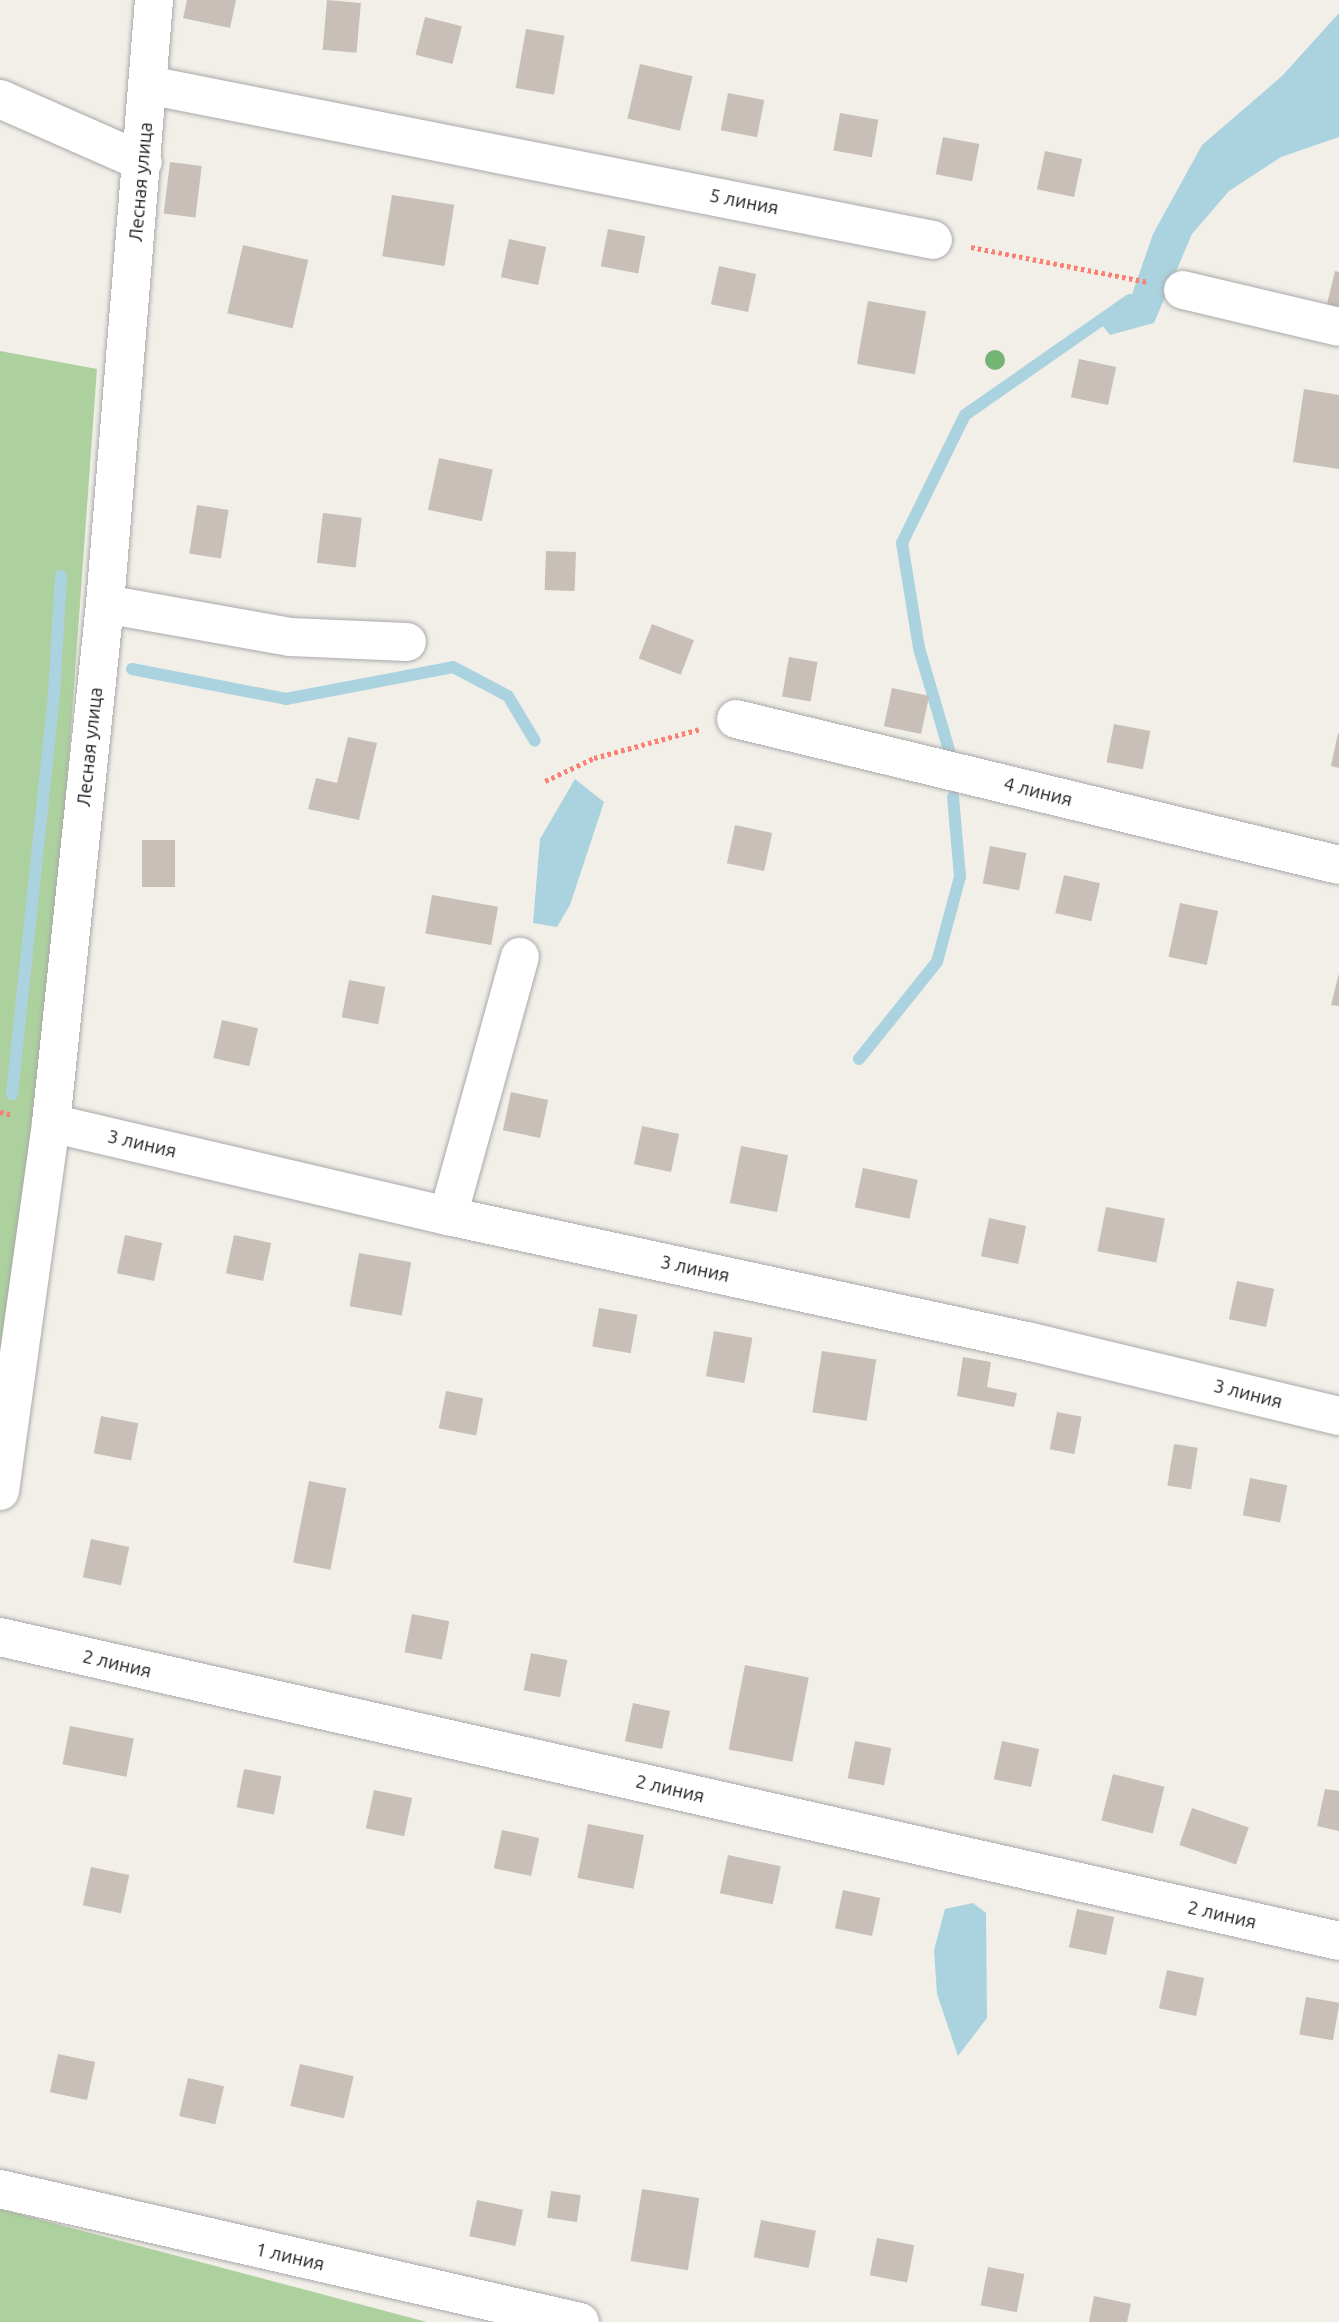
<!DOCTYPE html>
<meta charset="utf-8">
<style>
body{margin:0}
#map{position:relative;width:1339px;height:2322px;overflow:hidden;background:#f2efe9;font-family:Ubuntu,sans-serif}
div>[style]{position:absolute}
.forest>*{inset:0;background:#add19e}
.water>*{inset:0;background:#aad3df}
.stream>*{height:12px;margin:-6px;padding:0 6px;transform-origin:6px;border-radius:6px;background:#aad3df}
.building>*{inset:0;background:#c7bfb8;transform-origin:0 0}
.path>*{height:4.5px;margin-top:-2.25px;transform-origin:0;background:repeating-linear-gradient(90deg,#fa8072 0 3.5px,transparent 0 7px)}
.roads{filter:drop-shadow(0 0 2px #a9a9a9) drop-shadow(0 0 2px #a9a9a9)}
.minor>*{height:38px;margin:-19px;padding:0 19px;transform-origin:19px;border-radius:19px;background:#fff}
.trees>*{width:20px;height:20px;margin:-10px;border-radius:50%;background:#74b475}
span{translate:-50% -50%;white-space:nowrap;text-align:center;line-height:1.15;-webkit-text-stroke:7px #fff;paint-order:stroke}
.street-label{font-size:19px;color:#222}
</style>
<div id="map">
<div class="forest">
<i style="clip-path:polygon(0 351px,97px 369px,59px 893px,0 1426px)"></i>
<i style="clip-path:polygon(0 2209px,427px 2322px,0 2322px)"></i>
</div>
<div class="water">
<i style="clip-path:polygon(1339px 13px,1339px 137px,1281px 157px,1229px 191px,1192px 234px,1154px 323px,1110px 335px,1099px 322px,1130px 300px,1153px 234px,1202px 145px,1282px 76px)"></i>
<i style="clip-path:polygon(575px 779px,604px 802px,570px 905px,557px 927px,533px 923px,540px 839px)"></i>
<i style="clip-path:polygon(973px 1903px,986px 1913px,987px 2018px,958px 2056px,937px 1994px,934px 1950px,945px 1909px)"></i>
</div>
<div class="stream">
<i style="left:132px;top:669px;width:157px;rotate:11deg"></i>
<i style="left:286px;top:699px;width:170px;rotate:-10.8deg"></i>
<i style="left:453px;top:667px;width:62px;rotate:27.8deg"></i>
<i style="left:508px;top:696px;width:52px;rotate:59deg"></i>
<i style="left:949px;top:750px;width:106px;rotate:-106.4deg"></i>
<i style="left:919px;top:648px;width:106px;rotate:-99.2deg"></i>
<i style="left:902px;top:543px;width:143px;rotate:-63.8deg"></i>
<i style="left:965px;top:415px;width:201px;rotate:-34.9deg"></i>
<i style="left:859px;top:1059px;width:124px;rotate:-51.2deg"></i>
<i style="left:937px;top:962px;width:88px;rotate:-74.9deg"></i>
<i style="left:960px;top:877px;width:80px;rotate:-95deg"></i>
<i style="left:12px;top:1094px;width:402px;rotate:-84deg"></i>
<i style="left:54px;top:694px;width:118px;rotate:-86.6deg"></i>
</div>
<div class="building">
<i style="clip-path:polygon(187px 0,236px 0,230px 28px,183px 18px)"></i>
<i style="left:327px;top:0;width:34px;height:50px;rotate:5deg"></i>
<i style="left:425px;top:17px;width:38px;height:39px;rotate:14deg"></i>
<i style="left:526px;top:29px;width:39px;height:60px;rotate:10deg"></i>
<i style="left:640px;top:64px;width:54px;height:56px;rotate:13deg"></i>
<i style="left:728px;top:93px;width:37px;height:38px;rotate:11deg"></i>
<i style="left:840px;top:113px;width:39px;height:38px;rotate:10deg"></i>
<i style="left:943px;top:137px;width:37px;height:38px;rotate:11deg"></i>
<i style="left:1045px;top:151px;width:38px;height:39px;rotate:12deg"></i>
<i style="left:170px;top:162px;width:32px;height:52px;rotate:7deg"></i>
<i style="left:392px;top:195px;width:63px;height:62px;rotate:9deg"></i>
<i style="left:608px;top:229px;width:38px;height:38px;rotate:11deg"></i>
<i style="left:509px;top:239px;width:38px;height:39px;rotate:12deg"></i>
<i style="left:243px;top:245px;width:67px;height:70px;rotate:13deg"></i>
<i style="left:719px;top:266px;width:38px;height:39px;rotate:12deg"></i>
<i style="clip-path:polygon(1335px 271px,1339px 272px,1339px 307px,1327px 304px)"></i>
<i style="left:868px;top:301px;width:59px;height:64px;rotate:10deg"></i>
<i style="left:1079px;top:359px;width:38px;height:39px;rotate:12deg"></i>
<i style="clip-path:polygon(1304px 389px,1339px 395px,1339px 469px,1293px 462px)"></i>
<i style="left:439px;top:458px;width:55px;height:53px;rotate:12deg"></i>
<i style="left:197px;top:505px;width:32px;height:49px;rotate:9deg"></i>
<i style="left:323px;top:513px;width:39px;height:50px;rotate:7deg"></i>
<i style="left:546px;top:551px;width:30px;height:39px;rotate:2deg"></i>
<i style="left:652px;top:624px;width:45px;height:37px;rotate:21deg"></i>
<i style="left:789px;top:657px;width:29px;height:40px;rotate:10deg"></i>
<i style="left:892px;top:688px;width:38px;height:39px;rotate:12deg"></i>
<i style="left:1114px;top:724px;width:37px;height:39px;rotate:11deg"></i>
<i style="clip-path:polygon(1338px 733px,1339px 733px,1339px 768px,1331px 766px)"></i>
<i style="clip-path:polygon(348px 737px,377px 743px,359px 820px,308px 809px,316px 778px,337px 783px)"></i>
<i style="left:735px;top:825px;width:38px;height:39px;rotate:12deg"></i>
<i style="left:175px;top:840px;width:47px;height:33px;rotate:90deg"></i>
<i style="left:990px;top:846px;width:37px;height:38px;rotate:11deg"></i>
<i style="left:1064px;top:875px;width:37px;height:39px;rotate:13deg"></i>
<i style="left:432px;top:895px;width:67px;height:39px;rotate:10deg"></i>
<i style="left:1180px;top:903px;width:39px;height:55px;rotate:12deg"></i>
<i style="clip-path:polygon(1339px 973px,1339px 1006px,1331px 1005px)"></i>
<i style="left:349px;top:980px;width:37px;height:38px;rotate:11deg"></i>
<i style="left:222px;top:1020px;width:37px;height:39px;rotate:13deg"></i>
<i style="left:511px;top:1092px;width:38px;height:39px;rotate:12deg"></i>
<i style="left:642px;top:1126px;width:38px;height:39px;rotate:12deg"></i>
<i style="left:741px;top:1146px;width:48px;height:58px;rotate:11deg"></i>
<i style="left:863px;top:1168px;width:56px;height:40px;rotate:12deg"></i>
<i style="left:1106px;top:1207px;width:60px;height:45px;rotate:11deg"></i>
<i style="left:989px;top:1218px;width:38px;height:39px;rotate:12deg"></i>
<i style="left:125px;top:1235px;width:38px;height:39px;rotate:12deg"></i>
<i style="left:234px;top:1235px;width:38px;height:39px;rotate:12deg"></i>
<i style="left:359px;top:1253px;width:53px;height:54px;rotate:10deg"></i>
<i style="left:1237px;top:1281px;width:38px;height:39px;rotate:12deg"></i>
<i style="left:599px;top:1308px;width:39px;height:39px;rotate:10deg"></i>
<i style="left:714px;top:1331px;width:39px;height:46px;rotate:10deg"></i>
<i style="left:822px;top:1351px;width:55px;height:62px;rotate:9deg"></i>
<i style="clip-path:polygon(963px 1357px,991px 1362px,987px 1387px,1017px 1393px,1014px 1407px,957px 1396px)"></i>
<i style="left:446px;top:1391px;width:38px;height:38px;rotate:11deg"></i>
<i style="left:1057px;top:1412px;width:25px;height:38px;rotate:11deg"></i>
<i style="left:101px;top:1416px;width:38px;height:38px;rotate:11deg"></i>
<i style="left:1174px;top:1444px;width:24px;height:42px;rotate:9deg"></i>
<i style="left:1250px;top:1478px;width:38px;height:38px;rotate:11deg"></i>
<i style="left:309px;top:1481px;width:38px;height:83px;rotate:11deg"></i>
<i style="left:91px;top:1539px;width:39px;height:39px;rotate:12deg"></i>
<i style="left:412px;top:1614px;width:38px;height:39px;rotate:11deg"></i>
<i style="left:531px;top:1653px;width:37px;height:38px;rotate:11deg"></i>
<i style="left:745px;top:1665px;width:65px;height:86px;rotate:11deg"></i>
<i style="left:633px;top:1703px;width:38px;height:39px;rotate:12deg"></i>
<i style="left:70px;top:1726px;width:65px;height:39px;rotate:11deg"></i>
<i style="left:855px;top:1741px;width:37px;height:38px;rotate:11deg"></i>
<i style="left:1002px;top:1741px;width:38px;height:39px;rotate:12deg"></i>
<i style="left:244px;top:1769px;width:38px;height:39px;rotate:11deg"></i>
<i style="left:1113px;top:1774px;width:53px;height:48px;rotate:14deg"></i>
<i style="clip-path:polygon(1325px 1789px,1339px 1791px,1339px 1831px,1317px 1826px)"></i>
<i style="left:374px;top:1790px;width:39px;height:39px;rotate:12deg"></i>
<i style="left:1192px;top:1808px;width:60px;height:39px;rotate:19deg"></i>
<i style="left:588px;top:1824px;width:57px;height:55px;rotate:11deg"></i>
<i style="left:502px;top:1830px;width:38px;height:39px;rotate:12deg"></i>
<i style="left:728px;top:1855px;width:54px;height:39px;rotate:12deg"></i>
<i style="left:91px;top:1867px;width:39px;height:39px;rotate:12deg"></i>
<i style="left:843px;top:1890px;width:38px;height:39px;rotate:12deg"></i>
<i style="left:1077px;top:1909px;width:38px;height:39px;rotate:12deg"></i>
<i style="left:1167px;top:1970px;width:38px;height:39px;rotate:12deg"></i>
<i style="left:1306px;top:1997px;width:34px;height:38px;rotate:10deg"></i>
<i style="left:58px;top:2054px;width:38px;height:39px;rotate:12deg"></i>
<i style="left:300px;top:2064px;width:55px;height:43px;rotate:13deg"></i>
<i style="left:188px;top:2078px;width:37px;height:39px;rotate:13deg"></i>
<i style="left:642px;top:2189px;width:58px;height:73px;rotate:9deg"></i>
<i style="left:551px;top:2191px;width:30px;height:27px;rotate:8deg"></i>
<i style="left:477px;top:2200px;width:47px;height:37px;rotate:12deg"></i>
<i style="left:761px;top:2220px;width:56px;height:38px;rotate:11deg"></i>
<i style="left:877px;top:2238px;width:38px;height:38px;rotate:11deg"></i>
<i style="left:988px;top:2267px;width:37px;height:39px;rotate:11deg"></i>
<i style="clip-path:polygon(1094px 2296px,1131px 2304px,1127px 2322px,1089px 2322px)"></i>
</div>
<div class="path">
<i style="left:971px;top:247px;width:179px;rotate:11.2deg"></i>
<i style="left:545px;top:781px;width:54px;rotate:-25.1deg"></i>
<i style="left:594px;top:758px;width:110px;rotate:-15.3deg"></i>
<i style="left:0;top:1112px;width:13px;rotate:13deg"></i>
</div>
<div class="roads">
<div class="minor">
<i style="left:148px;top:85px;width:800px;rotate:11.17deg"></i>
<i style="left:0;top:99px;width:156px;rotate:23.8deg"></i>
<i style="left:1183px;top:290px;width:160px;rotate:13.3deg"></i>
<i style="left:105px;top:604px;width:188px;rotate:10.1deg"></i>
<i style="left:290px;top:637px;width:117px;rotate:2.4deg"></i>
<i style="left:736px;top:719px;width:620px;rotate:13.61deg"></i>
<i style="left:51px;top:1123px;width:408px;rotate:13.2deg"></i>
<i style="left:448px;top:1216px;width:596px;rotate:12.2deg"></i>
<i style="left:1031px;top:1342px;width:317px;rotate:13.5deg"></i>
<i style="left:448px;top:1216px;width:269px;rotate:-74.5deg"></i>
<i style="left:0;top:1491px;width:372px;rotate:-82.1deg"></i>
<i style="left:51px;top:1123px;width:522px;rotate:-84.06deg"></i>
<i style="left:105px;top:604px;width:606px;rotate:-85.36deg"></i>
<i style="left:0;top:1637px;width:1373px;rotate:12.79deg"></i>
<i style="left:0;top:2189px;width:595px;rotate:12.92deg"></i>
</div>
</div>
<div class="trees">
<i style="left:995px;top:360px"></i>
</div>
<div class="street-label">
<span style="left:141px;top:182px;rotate:-85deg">Лесная улица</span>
<span style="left:744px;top:202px;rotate:11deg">5 линия</span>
<span style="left:90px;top:747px;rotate:-84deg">Лесная улица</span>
<span style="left:1038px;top:792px;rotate:14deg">4 линия</span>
<span style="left:142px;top:1144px;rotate:13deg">3 линия</span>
<span style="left:695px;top:1269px;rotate:12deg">3 линия</span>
<span style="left:1248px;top:1394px;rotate:14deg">3 линия</span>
<span style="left:117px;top:1664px;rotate:13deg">2 линия</span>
<span style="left:670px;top:1789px;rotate:13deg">2 линия</span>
<span style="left:1222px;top:1915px;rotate:13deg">2 линия</span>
<span style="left:290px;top:2257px;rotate:13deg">1 линия</span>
</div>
</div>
